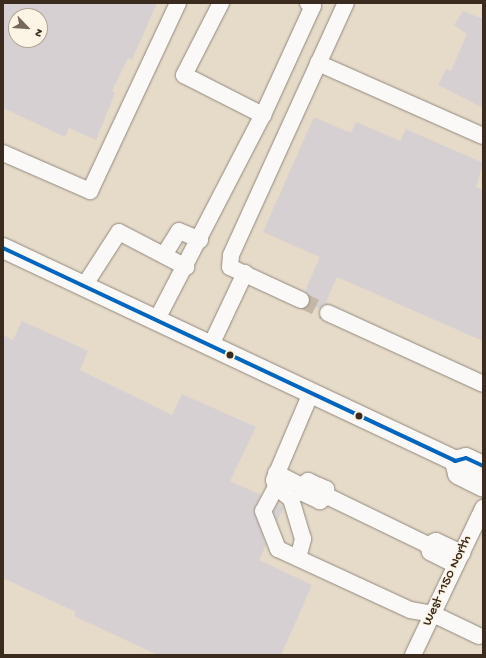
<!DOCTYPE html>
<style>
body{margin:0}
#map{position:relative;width:486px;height:658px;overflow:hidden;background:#e6dac9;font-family:"Gochi Hand",sans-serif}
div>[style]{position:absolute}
.building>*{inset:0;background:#d7d0d2}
.minor-tunnel>*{height:16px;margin-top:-8px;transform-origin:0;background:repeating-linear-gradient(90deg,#c4b7a7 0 16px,transparent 0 24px)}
.roads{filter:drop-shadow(0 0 1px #91897e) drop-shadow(0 0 1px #91897e)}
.minor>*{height:16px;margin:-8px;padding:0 8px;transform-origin:8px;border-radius:8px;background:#fbf9f7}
.major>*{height:20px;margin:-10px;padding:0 10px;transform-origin:10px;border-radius:10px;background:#fbf9f7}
.bus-1>*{height:4px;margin:-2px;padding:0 2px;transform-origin:2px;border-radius:2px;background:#0065bd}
.dots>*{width:11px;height:11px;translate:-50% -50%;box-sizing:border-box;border:2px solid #fcf5e5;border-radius:50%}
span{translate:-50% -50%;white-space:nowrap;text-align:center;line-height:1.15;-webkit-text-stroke:3px #fcf5e5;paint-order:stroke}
.street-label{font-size:14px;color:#3b2a1e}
.frame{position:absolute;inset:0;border:4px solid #3b2a1e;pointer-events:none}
.north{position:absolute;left:8px;top:8px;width:40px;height:40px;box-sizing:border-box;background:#fcf5e5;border:1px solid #afa495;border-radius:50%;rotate:115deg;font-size:11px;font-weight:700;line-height:16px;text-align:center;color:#3b2a1e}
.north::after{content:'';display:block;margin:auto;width:14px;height:18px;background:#77685a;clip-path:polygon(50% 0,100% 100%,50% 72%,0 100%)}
</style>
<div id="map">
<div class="building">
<i style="clip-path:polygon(evenodd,3px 3px,157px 3px,132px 60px,128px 58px,112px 91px,115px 93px,96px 140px,69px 128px,65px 137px,3px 108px,3px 3px,16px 16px,40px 16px,40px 40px,16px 40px,16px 16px)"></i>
<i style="clip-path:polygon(463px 11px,483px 19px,483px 108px,438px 85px,446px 69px,451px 71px,467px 34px,454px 25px)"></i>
<i style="clip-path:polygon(314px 117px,351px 133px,356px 122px,400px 141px,406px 129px,483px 163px,476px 187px,483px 190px,483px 341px,337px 277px,325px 304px,320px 309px,310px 304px,305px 291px,320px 257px,263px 232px)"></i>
<i style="clip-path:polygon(22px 321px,88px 351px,80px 370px,172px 415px,182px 394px,256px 427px,230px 481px,261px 495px,254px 511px,266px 545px,259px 560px,312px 585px,281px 655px,158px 655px,74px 616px,76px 612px,3px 578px,3px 335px,13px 340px)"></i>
<i style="clip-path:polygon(278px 503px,284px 508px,277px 521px,273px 512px)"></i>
</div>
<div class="minor-tunnel">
<i style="left:301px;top:300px;width:30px;rotate:26deg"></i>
</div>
<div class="roads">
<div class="minor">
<i style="left:221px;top:3px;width:81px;rotate:117.2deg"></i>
<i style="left:184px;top:75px;width:89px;rotate:26.9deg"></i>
<i style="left:318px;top:63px;width:180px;rotate:23.9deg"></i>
<i style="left:3px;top:153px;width:95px;rotate:23.6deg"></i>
<i style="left:90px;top:191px;width:208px;rotate:-64.9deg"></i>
<i style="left:164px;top:255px;width:28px;rotate:-58deg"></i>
<i style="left:179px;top:231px;width:23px;rotate:23deg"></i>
<i style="left:84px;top:286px;width:64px;rotate:-57.1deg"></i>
<i style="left:119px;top:232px;width:76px;rotate:27.6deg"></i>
<i style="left:301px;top:300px;width:78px;rotate:-155.1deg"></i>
<i style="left:230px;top:267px;width:12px;rotate:-85deg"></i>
<i style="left:231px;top:255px;width:277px;rotate:-65.5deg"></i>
<i style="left:328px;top:313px;width:170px;rotate:24.6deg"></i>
<i style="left:156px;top:321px;width:232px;rotate:-62.6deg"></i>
<i style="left:263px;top:115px;width:120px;rotate:-65.4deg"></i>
<i style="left:313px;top:6px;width:6px;rotate:-149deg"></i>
<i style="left:210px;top:347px;width:82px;rotate:-64.7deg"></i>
<i style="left:276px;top:473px;width:29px;rotate:27deg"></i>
<i style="left:308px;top:481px;width:20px;rotate:24deg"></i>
<i style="left:326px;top:489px;width:7px;rotate:82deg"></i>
<i style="left:327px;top:496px;width:9px;rotate:144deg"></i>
<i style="left:320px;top:501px;width:19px;rotate:-155deg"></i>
<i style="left:303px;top:493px;width:7px;rotate:-98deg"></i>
<i style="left:302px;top:486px;width:8px;rotate:-40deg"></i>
<i style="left:276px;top:487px;width:27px;rotate:118deg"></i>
<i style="left:263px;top:511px;width:41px;rotate:68.5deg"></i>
<i style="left:278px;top:549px;width:145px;rotate:24.8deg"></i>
<i style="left:410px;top:610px;width:23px;rotate:10deg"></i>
<i style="left:433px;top:614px;width:51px;rotate:25.6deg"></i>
<i style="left:327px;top:496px;width:112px;rotate:25.9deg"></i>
<i style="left:428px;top:545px;width:7px;rotate:74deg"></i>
<i style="left:430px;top:552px;width:29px;rotate:27deg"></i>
<i style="left:428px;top:545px;width:9px;rotate:-27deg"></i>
<i style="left:436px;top:541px;width:29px;rotate:25deg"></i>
<i style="left:298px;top:558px;width:20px;rotate:-75deg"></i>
<i style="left:303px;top:539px;width:42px;rotate:-106.7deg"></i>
<i style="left:291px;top:499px;width:19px;rotate:-141deg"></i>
<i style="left:276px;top:487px;width:7px;rotate:-106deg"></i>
<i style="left:274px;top:480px;width:92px;rotate:-67deg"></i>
<i style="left:413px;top:655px;width:163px;rotate:-64.5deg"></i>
</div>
<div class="major">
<i style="left:3px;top:248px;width:500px;rotate:25.2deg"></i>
<i style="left:455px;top:461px;width:11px;rotate:-15deg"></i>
<i style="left:466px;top:458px;width:19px;rotate:25deg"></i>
<i style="left:455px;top:461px;width:13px;rotate:77deg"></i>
<i style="left:458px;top:474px;width:28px;rotate:27deg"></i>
</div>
</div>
<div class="bus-1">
<i style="left:3px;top:248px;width:500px;rotate:25.2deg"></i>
<i style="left:455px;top:461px;width:11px;rotate:-15deg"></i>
<i style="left:466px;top:458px;width:19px;rotate:25deg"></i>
</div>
<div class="dots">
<i style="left:230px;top:355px;background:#3b2a1e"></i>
<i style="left:359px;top:416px;background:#3b2a1e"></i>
</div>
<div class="street-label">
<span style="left:448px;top:581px;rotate:-65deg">West 1150 North</span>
</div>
<div class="frame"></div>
<div class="north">N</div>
</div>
